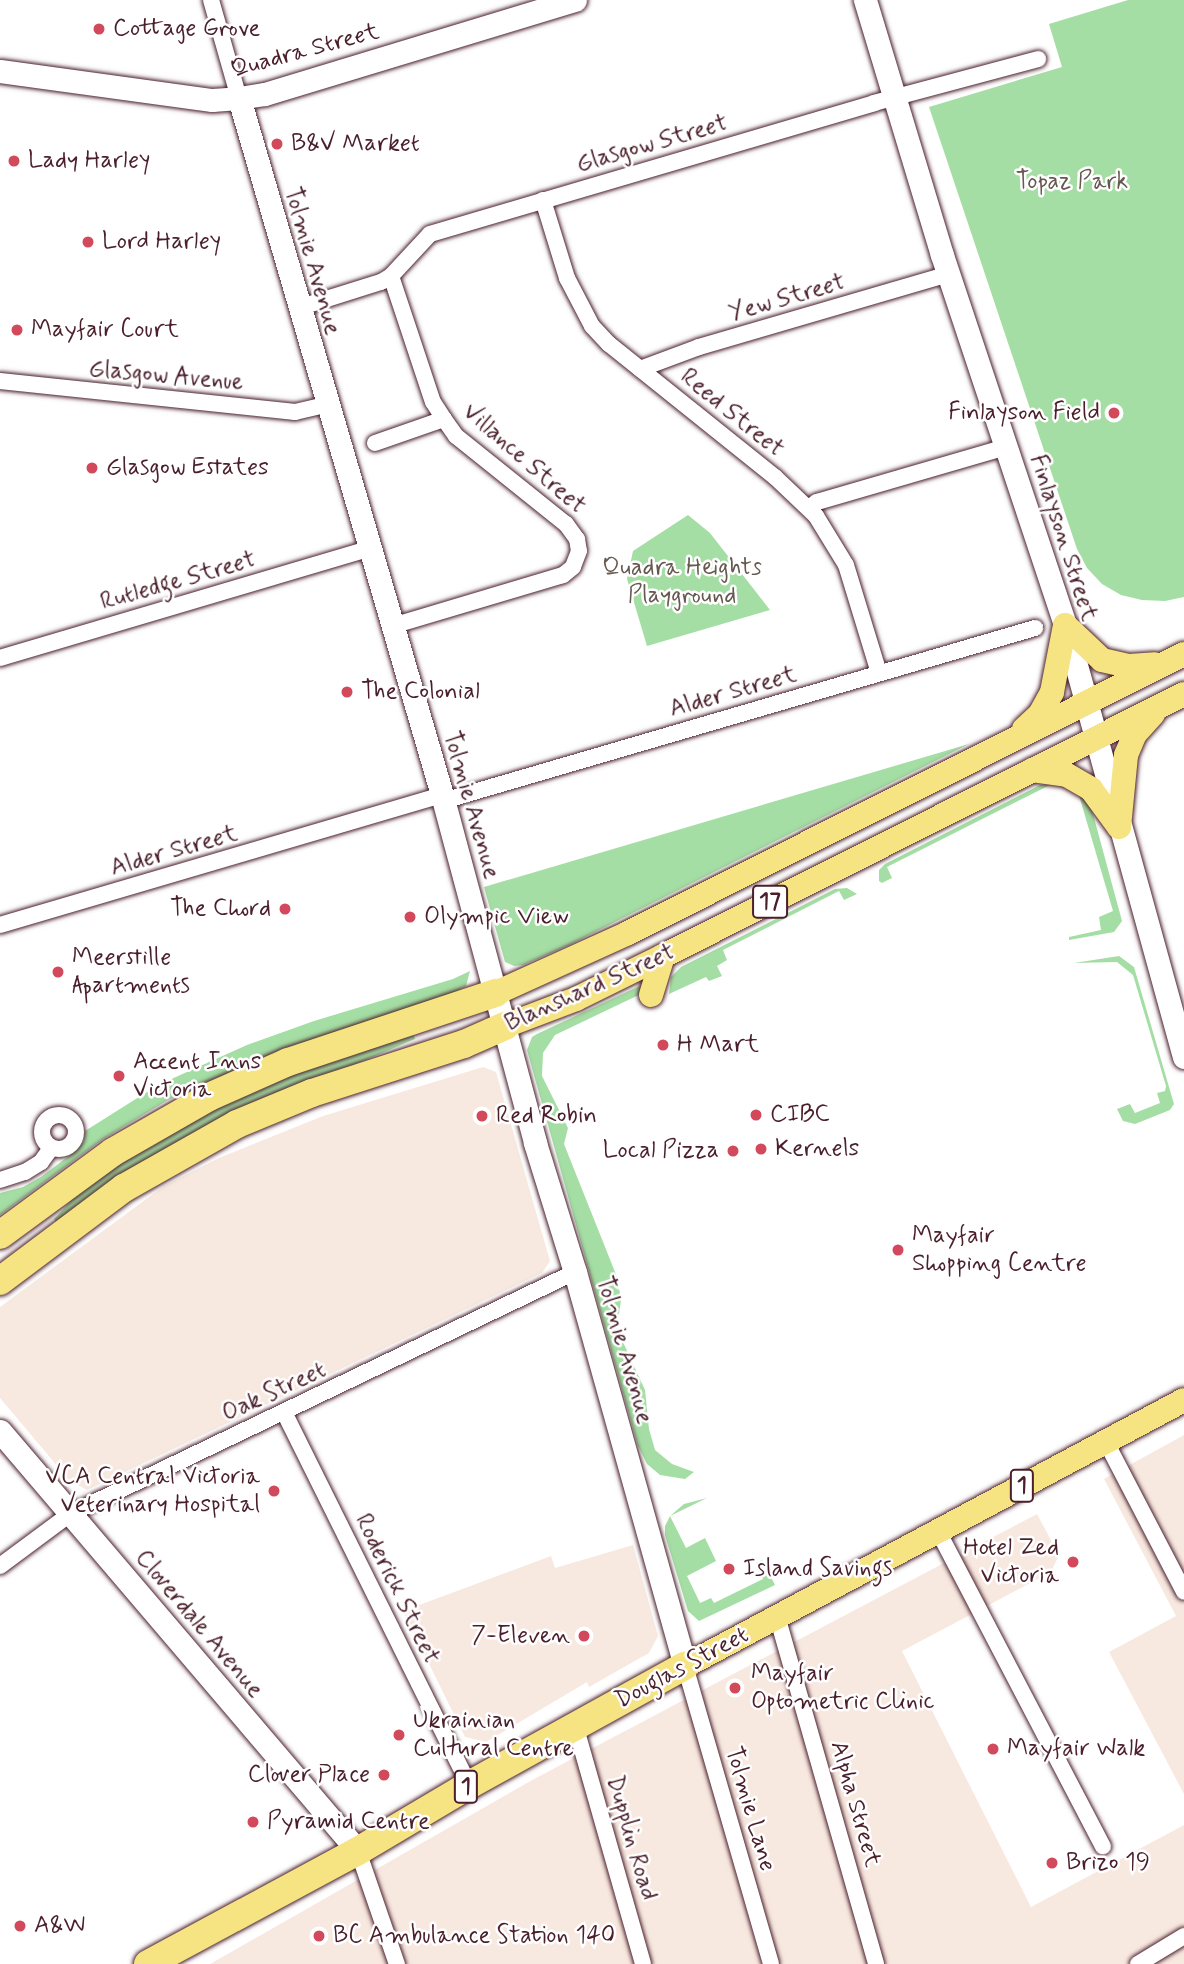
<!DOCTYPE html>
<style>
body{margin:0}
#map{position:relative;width:1184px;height:1964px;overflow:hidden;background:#fff;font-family:Mynerve,sans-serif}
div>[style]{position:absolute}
.built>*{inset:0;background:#f8e9e0}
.green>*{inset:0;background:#a4dea4}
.roads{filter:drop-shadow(0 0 2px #4a1f2b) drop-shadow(0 0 2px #4a1f2b)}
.street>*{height:16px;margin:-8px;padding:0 8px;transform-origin:8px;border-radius:8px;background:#fff}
.street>.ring{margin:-8px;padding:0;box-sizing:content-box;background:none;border:16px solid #fff;border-radius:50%}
.secondary>*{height:23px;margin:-11.5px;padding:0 11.5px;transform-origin:11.5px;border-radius:11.5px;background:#fff}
.primary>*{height:24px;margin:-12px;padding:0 12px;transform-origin:12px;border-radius:12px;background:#f6e381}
.highway>*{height:28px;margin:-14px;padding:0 14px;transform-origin:14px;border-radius:14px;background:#f6e381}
.dots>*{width:19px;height:19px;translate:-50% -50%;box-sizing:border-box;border:4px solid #fff;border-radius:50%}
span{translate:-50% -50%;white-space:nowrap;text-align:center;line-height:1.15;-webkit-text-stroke:5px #fff;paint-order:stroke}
.shield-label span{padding:2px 5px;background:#fff;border:2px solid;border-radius:5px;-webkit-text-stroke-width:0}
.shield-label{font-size:23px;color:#4a1f2b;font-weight:700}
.poi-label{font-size:24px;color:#4a1f2b}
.left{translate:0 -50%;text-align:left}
.right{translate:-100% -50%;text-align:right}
.street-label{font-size:24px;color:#4a1f2b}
.park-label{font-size:24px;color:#65584f}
</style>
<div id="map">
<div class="built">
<i style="clip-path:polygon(483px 1067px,496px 1072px,550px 1261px,542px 1273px,87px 1490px,69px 1480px,0 1398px,0 1307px,164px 1186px,219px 1158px,323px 1116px)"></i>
<i style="clip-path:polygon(1184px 1435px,1184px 1794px,1109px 1652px,1176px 1616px,1104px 1479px)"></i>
<i style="clip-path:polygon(1037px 1514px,1059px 1555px,1051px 1572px,902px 1651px,1031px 1907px,1184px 1825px,1184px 1964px,210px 1964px,534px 1779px)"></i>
<i style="clip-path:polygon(633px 1545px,658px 1636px,649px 1653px,589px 1687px,587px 1682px,486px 1742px,465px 1737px,403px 1611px,551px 1556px,555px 1568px)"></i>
</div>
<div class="green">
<i style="clip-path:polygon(1128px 0,1184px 0,1184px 597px,1165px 601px,1142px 600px,1121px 595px,1102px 584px,1087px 568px,1077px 549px,929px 107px,1062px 67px,1049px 24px)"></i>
<i style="clip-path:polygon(688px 515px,710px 533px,770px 610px,647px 646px,627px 579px,633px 551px)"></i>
<i style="clip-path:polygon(969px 744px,569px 945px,523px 965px,514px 966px,505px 962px,484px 887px)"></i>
<i style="clip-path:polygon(1052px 784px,887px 867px,892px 878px,882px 883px,879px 881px,879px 870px,885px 864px,1040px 785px)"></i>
<i style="clip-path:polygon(1078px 792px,1090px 803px,1122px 921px,1114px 932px,1069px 940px,1069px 937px,1101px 930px,1099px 917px,1113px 911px)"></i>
<i style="clip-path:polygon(847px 888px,857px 894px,844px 900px,839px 891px,723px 950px,727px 960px,717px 966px,722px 976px,709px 981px,706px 977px,669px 994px,671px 977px,681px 967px,835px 889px)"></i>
<i style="clip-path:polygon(1119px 956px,1134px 967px,1174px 1104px,1170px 1110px,1135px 1124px,1123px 1121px,1117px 1109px,1130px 1104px,1135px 1113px,1160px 1103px,1157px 1093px,1165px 1091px,1166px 1086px,1133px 975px,1117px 962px,1074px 963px)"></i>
<i style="clip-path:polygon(470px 971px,466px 986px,453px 993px,305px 1042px,168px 1100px,103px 1139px,0 1215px,0 1193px,23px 1187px,41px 1177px,78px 1149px,84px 1141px,85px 1131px,158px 1085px,247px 1045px,314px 1021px,453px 979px)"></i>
<i style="clip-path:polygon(648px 982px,645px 992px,555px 1035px,543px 1053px,542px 1076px,568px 1128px,564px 1144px,617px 1277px,621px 1300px,619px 1314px,612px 1318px,645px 1390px,649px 1429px,655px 1450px,672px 1464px,694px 1472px,685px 1479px,660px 1475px,647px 1464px,638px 1446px,527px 1050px,532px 1037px,537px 1034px)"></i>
<i style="clip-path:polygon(414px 1035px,415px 1039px,344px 1069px,57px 1224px,54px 1219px,80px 1191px,107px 1170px,183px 1124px,287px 1076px)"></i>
<i style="clip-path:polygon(707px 1498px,670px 1516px,686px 1548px,705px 1538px,716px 1561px,687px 1576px,700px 1603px,711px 1598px,714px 1603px,763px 1579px,756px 1563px,762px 1560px,775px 1585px,699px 1621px,688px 1611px,665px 1535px,665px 1526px,670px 1516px,684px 1504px)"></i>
</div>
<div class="roads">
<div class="street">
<i style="left:211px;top:0;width:102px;rotate:74.1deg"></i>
<i style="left:543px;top:200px;width:82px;rotate:72.9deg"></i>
<i style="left:567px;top:278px;width:54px;rotate:62.5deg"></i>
<i style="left:592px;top:326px;width:25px;rotate:47deg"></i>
<i style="left:609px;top:344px;width:213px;rotate:38.7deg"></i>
<i style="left:775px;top:477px;width:57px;rotate:43.6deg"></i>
<i style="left:816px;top:516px;width:57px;rotate:58.5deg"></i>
<i style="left:846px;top:565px;width:113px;rotate:73deg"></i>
<i style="left:391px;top:276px;width:133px;rotate:71.6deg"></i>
<i style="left:433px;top:402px;width:20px;rotate:57deg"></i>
<i style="left:444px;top:419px;width:21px;rotate:55deg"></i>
<i style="left:456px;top:436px;width:141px;rotate:38.7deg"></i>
<i style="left:566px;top:524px;width:19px;rotate:54deg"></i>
<i style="left:577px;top:539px;width:12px;rotate:81deg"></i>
<i style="left:579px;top:551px;width:17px;rotate:111deg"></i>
<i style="left:573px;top:567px;width:13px;rotate:141deg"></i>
<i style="left:563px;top:575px;width:178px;rotate:163.4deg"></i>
<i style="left:298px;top:308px;width:87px;rotate:-17.4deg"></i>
<i style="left:381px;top:282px;width:12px;rotate:-31deg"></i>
<i style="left:391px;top:276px;width:57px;rotate:-47.1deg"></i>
<i style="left:430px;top:234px;width:463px;rotate:-16.4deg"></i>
<i style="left:874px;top:103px;width:170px;rotate:-15deg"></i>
<i style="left:640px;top:369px;width:63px;rotate:-20.4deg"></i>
<i style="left:699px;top:347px;width:259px;rotate:-16.3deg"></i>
<i style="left:0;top:381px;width:297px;rotate:6deg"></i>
<i style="left:295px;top:412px;width:32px;rotate:-13deg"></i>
<i style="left:375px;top:443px;width:73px;rotate:-19.2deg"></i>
<i style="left:810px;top:507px;width:9px;rotate:-36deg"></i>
<i style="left:817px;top:502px;width:197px;rotate:-16.2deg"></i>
<i style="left:0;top:658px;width:385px;rotate:-16.5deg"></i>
<i style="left:443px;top:801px;width:617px;rotate:-16.29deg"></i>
<i style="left:0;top:925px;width:461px;rotate:-16.4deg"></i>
<i class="ring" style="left:42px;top:1115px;width:18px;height:18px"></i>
<i style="left:0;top:1180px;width:26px;rotate:-18deg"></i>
<i style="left:25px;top:1172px;width:19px;rotate:-32deg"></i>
<i style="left:41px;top:1162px;width:17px;rotate:-54deg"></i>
<i style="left:284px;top:1412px;width:416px;rotate:63.6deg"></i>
<i style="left:1105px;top:1440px;width:171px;rotate:62.5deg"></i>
<i style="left:938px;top:1531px;width:356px;rotate:62.4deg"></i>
<i style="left:0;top:1566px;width:87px;rotate:-36.6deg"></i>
<i style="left:70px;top:1514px;width:560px;rotate:-25.6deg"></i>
<i style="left:777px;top:1616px;width:362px;rotate:74.1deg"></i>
<i style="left:685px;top:1666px;width:310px;rotate:73.9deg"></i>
<i style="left:575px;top:1725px;width:248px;rotate:74.1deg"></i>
<i style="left:358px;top:1851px;width:120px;rotate:71deg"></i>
<i style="left:1138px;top:1964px;width:54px;rotate:-31.3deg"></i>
</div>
<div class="secondary">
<i style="left:865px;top:0;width:266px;rotate:73.2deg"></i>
<i style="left:942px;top:255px;width:390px;rotate:71.6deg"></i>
<i style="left:1065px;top:625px;width:448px;rotate:74.6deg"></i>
<i style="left:0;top:71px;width:214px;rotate:7.8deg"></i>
<i style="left:212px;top:100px;width:27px;rotate:-4deg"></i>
<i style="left:239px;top:98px;width:26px;rotate:-9deg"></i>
<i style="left:265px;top:94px;width:324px;rotate:-16.9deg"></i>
<i style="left:239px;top:98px;width:726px;rotate:73.76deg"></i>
<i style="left:442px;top:795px;width:360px;rotate:75deg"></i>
<i style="left:535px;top:1143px;width:135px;rotate:72.8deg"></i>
<i style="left:575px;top:1272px;width:409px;rotate:74.4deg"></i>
<i style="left:0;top:1431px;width:552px;rotate:49.56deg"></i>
</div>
<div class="primary">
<i style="left:1065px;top:625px;width:51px;rotate:43.4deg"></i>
<i style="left:1102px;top:660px;width:28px;rotate:13deg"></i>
<i style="left:1129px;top:666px;width:26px;rotate:-4deg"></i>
<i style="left:1024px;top:729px;width:22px;rotate:-43deg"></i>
<i style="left:1040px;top:714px;width:25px;rotate:-61deg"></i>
<i style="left:1052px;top:692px;width:68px;rotate:-79deg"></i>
<i style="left:1032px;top:770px;width:35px;rotate:8deg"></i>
<i style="left:1067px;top:775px;width:28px;rotate:30deg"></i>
<i style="left:1091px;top:789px;width:47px;rotate:53.6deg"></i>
<i style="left:1119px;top:827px;width:72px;rotate:-84.4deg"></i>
<i style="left:1126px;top:755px;width:23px;rotate:-67deg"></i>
<i style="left:1135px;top:734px;width:27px;rotate:-48deg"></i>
<i style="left:496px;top:993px;width:145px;rotate:-24.4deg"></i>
<i style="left:628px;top:933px;width:622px;rotate:-26.65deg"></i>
<i style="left:651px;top:995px;width:41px;rotate:-72.9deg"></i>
<i style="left:505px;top:1026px;width:76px;rotate:-20.8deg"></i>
<i style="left:576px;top:999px;width:97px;rotate:-26.3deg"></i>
<i style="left:663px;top:956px;width:583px;rotate:-26.7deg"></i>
<i style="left:685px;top:1666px;width:565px;rotate:-28.06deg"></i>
</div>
<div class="highway">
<i style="left:0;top:1235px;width:140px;rotate:-36.3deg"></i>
<i style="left:113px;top:1152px;width:111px;rotate:-29.8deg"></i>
<i style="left:209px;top:1097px;width:86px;rotate:-23.9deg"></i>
<i style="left:288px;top:1062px;width:219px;rotate:-18.4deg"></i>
<i style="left:0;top:1281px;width:155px;rotate:-36.9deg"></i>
<i style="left:124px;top:1188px;width:130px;rotate:-29.5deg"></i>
<i style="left:237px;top:1124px;width:81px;rotate:-22.5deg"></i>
<i style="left:312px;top:1093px;width:160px;rotate:-17.9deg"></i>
<i style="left:464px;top:1044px;width:45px;rotate:-23.7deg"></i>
<i style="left:148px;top:1964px;width:238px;rotate:-28.3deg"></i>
<i style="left:358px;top:1851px;width:129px;rotate:-30.7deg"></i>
<i style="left:469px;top:1785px;width:247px;rotate:-28.9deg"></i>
</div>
</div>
<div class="dots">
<i style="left:99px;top:29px;background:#d1495b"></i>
<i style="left:277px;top:144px;background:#d1495b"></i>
<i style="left:14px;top:161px;background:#d1495b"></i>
<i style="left:88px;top:242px;background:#d1495b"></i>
<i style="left:17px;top:330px;background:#d1495b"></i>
<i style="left:1114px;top:413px;background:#d1495b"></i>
<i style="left:92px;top:468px;background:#d1495b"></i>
<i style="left:347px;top:692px;background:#d1495b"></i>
<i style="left:285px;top:909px;background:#d1495b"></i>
<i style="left:410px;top:917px;background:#d1495b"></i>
<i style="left:58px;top:972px;background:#d1495b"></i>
<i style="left:663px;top:1045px;background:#d1495b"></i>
<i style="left:119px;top:1076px;background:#d1495b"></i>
<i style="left:756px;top:1115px;background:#d1495b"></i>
<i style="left:482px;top:1116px;background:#d1495b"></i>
<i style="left:761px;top:1149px;background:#d1495b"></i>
<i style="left:733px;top:1151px;background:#d1495b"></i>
<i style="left:898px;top:1250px;background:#d1495b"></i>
<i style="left:274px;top:1491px;background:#d1495b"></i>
<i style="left:1073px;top:1562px;background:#d1495b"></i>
<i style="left:729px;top:1569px;background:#d1495b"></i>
<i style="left:584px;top:1636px;background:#d1495b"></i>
<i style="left:735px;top:1688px;background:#d1495b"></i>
<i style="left:399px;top:1735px;background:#d1495b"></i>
<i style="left:993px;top:1749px;background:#d1495b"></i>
<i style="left:384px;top:1775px;background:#d1495b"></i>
<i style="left:253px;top:1822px;background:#d1495b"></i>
<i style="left:1052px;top:1863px;background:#d1495b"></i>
<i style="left:20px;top:1926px;background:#d1495b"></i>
<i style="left:319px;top:1936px;background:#d1495b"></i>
</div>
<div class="shield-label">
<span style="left:770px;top:902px">17</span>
<span style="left:1022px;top:1486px">1</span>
<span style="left:466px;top:1787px">1</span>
</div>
<div class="poi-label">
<span class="left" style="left:113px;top:29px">Cottage Grove</span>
<span class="left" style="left:291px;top:144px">B&amp;V Market</span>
<span class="left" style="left:28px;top:161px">Lady Harley</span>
<span class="left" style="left:102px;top:242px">Lord Harley</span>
<span class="left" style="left:31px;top:330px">Mayfair Court</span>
<span class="right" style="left:1100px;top:413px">Finlayson Field</span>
<span class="left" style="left:106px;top:468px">Glasgow Estates</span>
<span class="left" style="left:361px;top:692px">The Colonial</span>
<span class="right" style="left:271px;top:909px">The Chord</span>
<span class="left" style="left:424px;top:917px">Olympic View</span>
<span class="left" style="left:72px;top:972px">Meerstille<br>Apartments</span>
<span class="left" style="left:677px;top:1045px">H Mart</span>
<span class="left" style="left:133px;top:1076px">Accent Inns<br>Victoria</span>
<span class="left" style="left:770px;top:1115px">CIBC</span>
<span class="left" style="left:496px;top:1116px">Red Robin</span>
<span class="left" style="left:775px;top:1149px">Kernels</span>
<span class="right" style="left:719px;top:1151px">Local Pizza</span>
<span class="left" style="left:912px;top:1250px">Mayfair<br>Shopping Centre</span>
<span class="right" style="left:260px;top:1491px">VCA Central Victoria<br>Veterinary Hospital</span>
<span class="right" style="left:1059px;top:1562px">Hotel Zed<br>Victoria</span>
<span class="left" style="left:743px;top:1569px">Island Savings</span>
<span class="right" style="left:570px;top:1636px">7-Eleven</span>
<span class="left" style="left:751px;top:1688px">Mayfair<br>Optometric Clinic</span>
<span class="left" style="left:413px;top:1735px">Ukrainian<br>Cultural Centre</span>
<span class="left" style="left:1007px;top:1749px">Mayfair Walk</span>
<span class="right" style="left:370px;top:1775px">Clover Place</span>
<span class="left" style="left:267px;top:1822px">Pyramid Centre</span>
<span class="left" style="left:1066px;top:1863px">Brizo 19</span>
<span class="left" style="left:34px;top:1926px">A&amp;W</span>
<span class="left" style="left:333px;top:1936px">BC Ambulance Station 140</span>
</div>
<div class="street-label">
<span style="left:305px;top:51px;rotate:-15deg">Quadra Street</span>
<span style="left:652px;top:144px;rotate:-16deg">Glasgow Street</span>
<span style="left:312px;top:261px;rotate:74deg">Tolmie Avenue</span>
<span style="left:787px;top:298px;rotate:-16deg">Yew Street</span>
<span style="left:166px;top:376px;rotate:5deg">Glasgow Avenue</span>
<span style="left:732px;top:413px;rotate:39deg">Reed Street</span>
<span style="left:524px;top:459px;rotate:41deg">Villance Street</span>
<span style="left:1063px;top:538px;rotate:72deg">Finlayson Street</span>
<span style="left:178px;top:581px;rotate:-16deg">Rutledge Street</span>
<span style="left:733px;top:692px;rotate:-16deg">Alder Street</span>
<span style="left:471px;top:805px;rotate:74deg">Tolmie Avenue</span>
<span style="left:174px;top:851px;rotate:-16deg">Alder Street</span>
<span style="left:590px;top:988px;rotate:-24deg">Blanshard Street</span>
<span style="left:624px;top:1350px;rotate:74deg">Tolmie Avenue</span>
<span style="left:274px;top:1392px;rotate:-25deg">Oak Street</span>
<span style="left:397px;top:1589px;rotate:64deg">Roderick Street</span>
<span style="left:199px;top:1624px;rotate:50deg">Cloverdale Avenue</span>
<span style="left:682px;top:1668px;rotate:-28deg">Douglas Street</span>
<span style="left:855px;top:1804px;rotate:74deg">Alpha Street</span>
<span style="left:750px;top:1809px;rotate:74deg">Tolmie Lane</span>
<span style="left:631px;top:1838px;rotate:74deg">Dupplin Road</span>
</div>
<div class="park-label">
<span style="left:1072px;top:182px">Topaz Park</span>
<span style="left:682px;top:582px">Quadra Heights<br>Playground</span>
</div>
</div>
